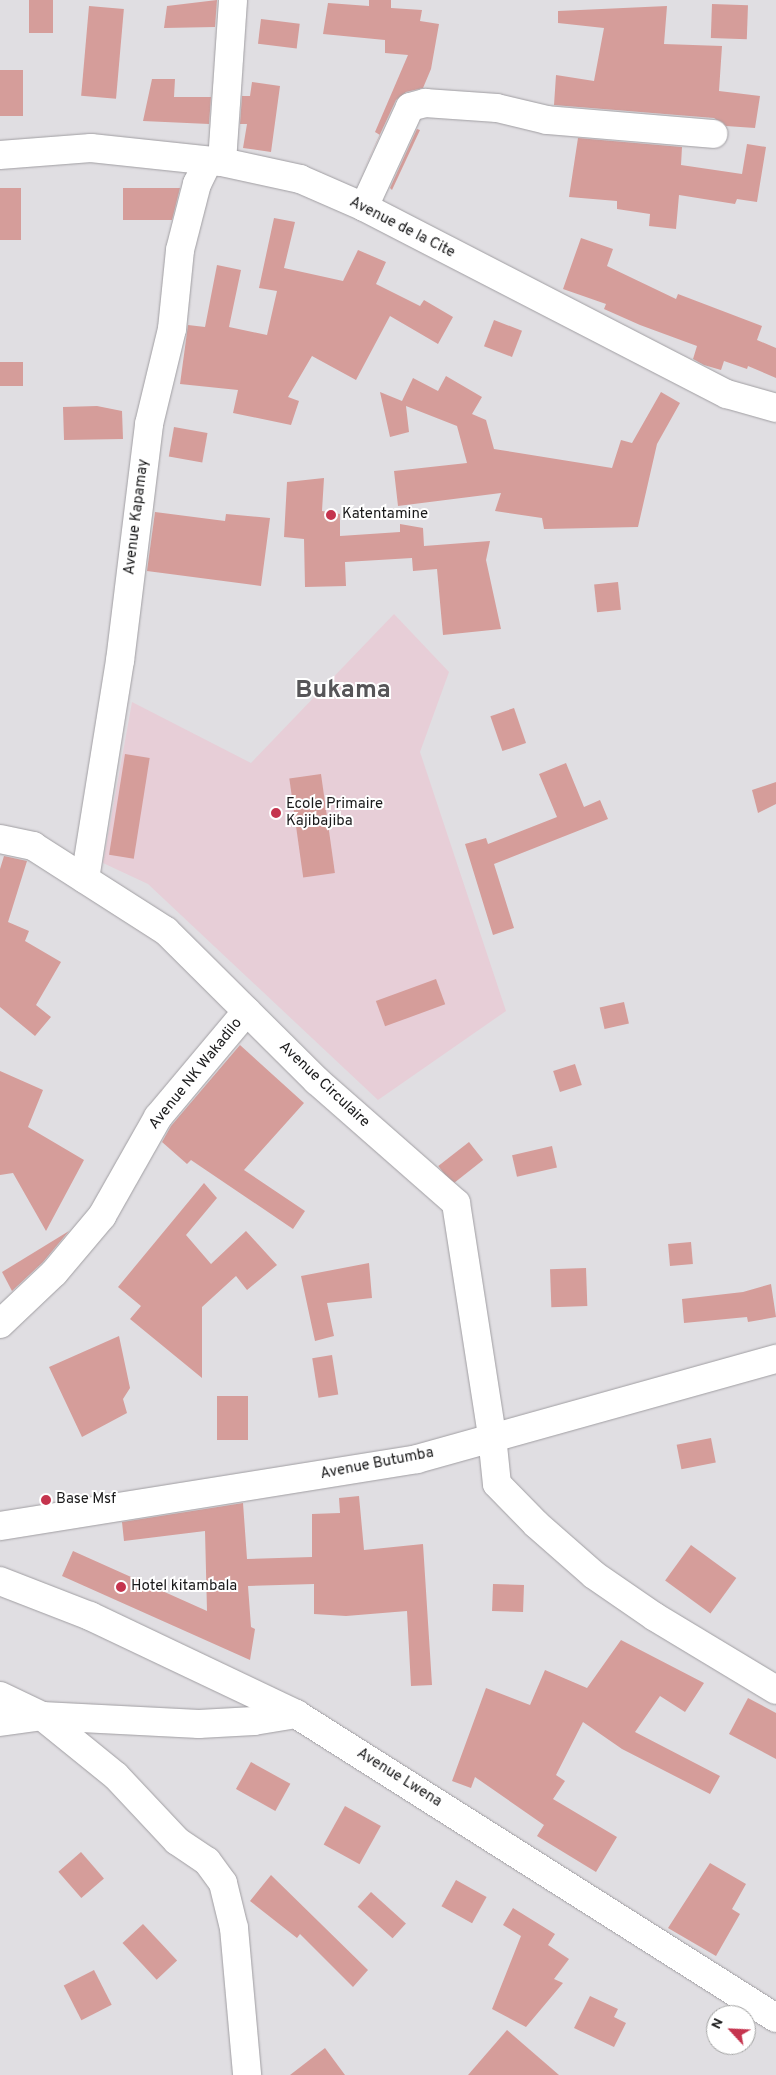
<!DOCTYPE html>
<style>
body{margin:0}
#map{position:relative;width:776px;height:2075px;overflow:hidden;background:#e0dee2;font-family:Overpass,sans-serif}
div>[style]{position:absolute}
.education>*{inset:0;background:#e7ced7}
.building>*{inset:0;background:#d59d9a;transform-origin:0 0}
.roads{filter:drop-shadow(0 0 1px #a09ea2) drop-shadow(0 0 1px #a09ea2)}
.minor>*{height:28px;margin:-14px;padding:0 14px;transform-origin:14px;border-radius:14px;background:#fff}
.secondary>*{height:28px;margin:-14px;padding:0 14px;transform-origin:14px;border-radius:14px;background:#fff}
.dots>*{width:14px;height:14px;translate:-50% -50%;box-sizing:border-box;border:2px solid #fff;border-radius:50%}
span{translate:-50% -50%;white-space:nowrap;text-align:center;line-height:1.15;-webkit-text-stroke:4px #fff;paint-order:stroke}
.street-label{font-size:15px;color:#19191a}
.poi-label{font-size:15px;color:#19191a}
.left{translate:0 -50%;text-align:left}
.town-label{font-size:25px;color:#565558;font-weight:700}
.north{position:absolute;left:706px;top:2005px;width:50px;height:50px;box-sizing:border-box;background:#fff;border:1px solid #a3a3a3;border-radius:50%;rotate:295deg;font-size:14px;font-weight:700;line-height:20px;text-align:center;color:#19191a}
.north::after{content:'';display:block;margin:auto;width:18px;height:22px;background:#c5344e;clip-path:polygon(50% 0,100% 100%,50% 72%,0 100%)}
</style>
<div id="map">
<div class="education">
<i style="clip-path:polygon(394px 614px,449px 672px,420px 752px,506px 1011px,378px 1100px,148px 884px,103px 863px,132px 702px,251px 763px)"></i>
</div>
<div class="building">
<i style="left:29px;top:0;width:24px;height:33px"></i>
<i style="clip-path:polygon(217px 0,215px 27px,164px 28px,167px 6px)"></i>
<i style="clip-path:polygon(369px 0,391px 0,391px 8px,422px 10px,420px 21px,439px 24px,431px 69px,423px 88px,406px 92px,396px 100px,361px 175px,380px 135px,375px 132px,408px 55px,385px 53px,385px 40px,323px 34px,328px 3px,369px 6px)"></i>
<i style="left:712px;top:4px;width:36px;height:34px;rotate:2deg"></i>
<i style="left:89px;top:6px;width:35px;height:90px;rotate:5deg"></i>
<i style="clip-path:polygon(667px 6px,664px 44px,722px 46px,719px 91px,760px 96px,755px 128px,726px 126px,714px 118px,554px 105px,556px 75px,594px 81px,604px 28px,558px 23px,558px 11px)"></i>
<i style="left:261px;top:19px;width:39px;height:25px;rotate:7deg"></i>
<i style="left:0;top:70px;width:23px;height:46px"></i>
<i style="clip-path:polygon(152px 79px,175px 79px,174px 97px,211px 97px,209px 124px,143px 121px)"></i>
<i style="clip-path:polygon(252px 82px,280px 86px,271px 152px,243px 148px,247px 124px,240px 124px,242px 96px,250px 96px)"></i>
<i style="clip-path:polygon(417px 129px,420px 130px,392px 190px,390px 188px)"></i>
<i style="clip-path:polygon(578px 138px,682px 147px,681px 165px,742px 174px,747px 144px,766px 147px,757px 202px,737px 199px,735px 204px,679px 195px,676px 229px,649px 226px,650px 214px,617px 209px,617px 201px,569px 197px)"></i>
<i style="left:0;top:188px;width:21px;height:52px"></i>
<i style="clip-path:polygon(123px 188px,180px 188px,172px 220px,123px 220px)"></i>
<i style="clip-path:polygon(274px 218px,295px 222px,284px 268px,343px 281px,358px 250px,386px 262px,376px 284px,420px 306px,424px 300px,453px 317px,438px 344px,390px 316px,356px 380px,312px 356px,288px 397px,299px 401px,291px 425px,233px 413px,238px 390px,180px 384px,188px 325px,205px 327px,217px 265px,241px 270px,229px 327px,267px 335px,277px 291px,259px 288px)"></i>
<i style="clip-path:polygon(581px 238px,613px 249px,607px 266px,676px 299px,678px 294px,762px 326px,757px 340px,776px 348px,776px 378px,748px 366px,747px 369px,724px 361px,721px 370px,704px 365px,693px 359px,697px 346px,640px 325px,604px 309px,606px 304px,563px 289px)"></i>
<i style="left:494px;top:320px;width:30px;height:28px;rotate:21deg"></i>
<i style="left:0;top:362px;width:23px;height:24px"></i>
<i style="clip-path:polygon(446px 376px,482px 397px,472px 414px,486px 420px,494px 449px,612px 468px,621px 440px,632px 443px,661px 392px,680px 403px,657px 444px,638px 527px,544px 529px,542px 518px,495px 511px,501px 493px,398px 506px,394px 471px,467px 463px,457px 426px,406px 406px,409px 432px,390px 437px,380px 392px,402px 401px,413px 378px,438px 391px)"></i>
<i style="clip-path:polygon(97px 406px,122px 411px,123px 439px,64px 440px,63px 407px)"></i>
<i style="left:174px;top:427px;width:34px;height:30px;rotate:10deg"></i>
<i style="clip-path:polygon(324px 478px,322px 511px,340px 514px,340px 536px,400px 532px,400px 524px,423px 528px,424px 546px,490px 541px,486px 560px,501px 629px,443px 635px,437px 569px,413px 571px,412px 558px,345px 562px,346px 586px,305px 587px,304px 539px,284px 537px,287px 482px)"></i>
<i style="clip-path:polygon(155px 512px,225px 521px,226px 514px,270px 518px,261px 586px,147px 571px)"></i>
<i style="left:618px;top:582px;width:28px;height:24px;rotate:84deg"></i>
<i style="left:514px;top:708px;width:37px;height:25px;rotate:71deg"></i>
<i style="left:125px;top:754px;width:25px;height:102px;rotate:9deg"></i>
<i style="clip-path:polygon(566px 763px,584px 807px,600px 800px,608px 819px,494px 864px,514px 928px,493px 935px,465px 844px,486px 838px,488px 844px,557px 817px,539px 774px)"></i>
<i style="left:321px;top:774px;width:100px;height:32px;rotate:82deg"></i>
<i style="clip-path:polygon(776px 782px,776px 804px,758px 813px,752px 790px)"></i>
<i style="clip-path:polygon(4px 856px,27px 861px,8px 922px,29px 931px,25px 941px,61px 962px,36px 1005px,51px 1017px,35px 1036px,0 1007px,0 869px)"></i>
<i style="left:436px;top:979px;width:27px;height:64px;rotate:70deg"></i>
<i style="left:624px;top:1002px;width:22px;height:25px;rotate:77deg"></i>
<i style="clip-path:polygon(240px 1045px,304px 1103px,244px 1170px,305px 1211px,293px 1229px,191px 1160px,187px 1164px,162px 1142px,171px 1126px)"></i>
<i style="left:575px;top:1064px;width:22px;height:23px;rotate:72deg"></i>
<i style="clip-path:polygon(0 1071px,43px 1090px,28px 1127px,84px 1160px,46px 1231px,13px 1173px,0 1175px)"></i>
<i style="left:469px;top:1142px;width:23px;height:39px;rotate:52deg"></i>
<i style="left:552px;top:1146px;width:22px;height:41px;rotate:77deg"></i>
<i style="clip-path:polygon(204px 1183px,217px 1198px,186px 1235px,211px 1264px,246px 1231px,277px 1265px,247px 1290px,236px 1276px,202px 1307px,202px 1378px,130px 1319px,141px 1306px,118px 1287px)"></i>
<i style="clip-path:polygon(69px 1231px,43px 1262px,12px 1291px,2px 1272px)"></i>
<i style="left:691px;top:1242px;width:22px;height:23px;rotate:85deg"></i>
<i style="clip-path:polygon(369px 1263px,372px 1298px,327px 1303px,334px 1336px,315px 1341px,301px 1276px)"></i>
<i style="left:586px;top:1268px;width:38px;height:36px;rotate:88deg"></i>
<i style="clip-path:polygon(771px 1284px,776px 1317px,748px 1322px,747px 1317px,684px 1323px,682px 1299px,743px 1292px)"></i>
<i style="clip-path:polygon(119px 1336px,130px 1388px,123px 1399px,127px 1413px,82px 1437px,49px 1367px)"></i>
<i style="left:332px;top:1355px;width:40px;height:20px;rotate:81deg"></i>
<i style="left:217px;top:1396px;width:31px;height:44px"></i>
<i style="left:711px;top:1438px;width:25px;height:35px;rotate:79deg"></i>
<i style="clip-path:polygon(359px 1496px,364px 1550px,423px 1544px,432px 1685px,411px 1686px,407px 1611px,346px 1616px,314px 1614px,314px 1584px,248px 1586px,251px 1627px,255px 1629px,250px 1660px,62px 1576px,73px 1551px,207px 1611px,205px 1531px,124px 1541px,122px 1522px,243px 1503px,247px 1559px,312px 1557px,312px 1514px,340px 1513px,339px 1498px)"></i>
<i style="left:691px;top:1545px;width:56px;height:44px;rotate:36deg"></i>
<i style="left:493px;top:1584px;width:31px;height:27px;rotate:2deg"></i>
<i style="clip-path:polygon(621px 1640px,704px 1683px,685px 1712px,660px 1696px,635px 1732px,720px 1776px,710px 1794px,622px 1749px,583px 1722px,556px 1775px,565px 1781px,553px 1799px,617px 1837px,596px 1872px,537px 1836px,544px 1825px,475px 1777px,471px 1788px,452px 1781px,486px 1688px,530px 1705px,545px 1670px,587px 1688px)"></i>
<i style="clip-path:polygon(748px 1698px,776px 1713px,776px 1759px,729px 1734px)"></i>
<i style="left:251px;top:1762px;width:45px;height:31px;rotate:29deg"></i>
<i style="left:345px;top:1806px;width:41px;height:44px;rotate:29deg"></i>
<i style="left:81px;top:1852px;width:35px;height:30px;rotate:49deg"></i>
<i style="clip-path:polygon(710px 1863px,746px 1884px,732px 1909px,740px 1914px,716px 1956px,668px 1928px)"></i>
<i style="clip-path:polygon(271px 1875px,368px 1970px,353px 1987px,300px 1934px,297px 1938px,250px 1901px)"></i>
<i style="left:456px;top:1880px;width:35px;height:30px;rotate:29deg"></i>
<i style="left:371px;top:1892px;width:47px;height:20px;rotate:42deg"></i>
<i style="clip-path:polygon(513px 1908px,555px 1934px,548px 1945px,569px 1959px,554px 1979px,563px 1983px,526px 2027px,492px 2009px,521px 1936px,503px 1925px)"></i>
<i style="left:143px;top:1924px;width:50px;height:28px;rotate:47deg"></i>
<i style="left:94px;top:1970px;width:39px;height:34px;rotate:63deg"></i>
<i style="clip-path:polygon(590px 1996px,618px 2009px,614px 2017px,626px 2023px,614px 2047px,574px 2028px)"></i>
<i style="clip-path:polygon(507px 2030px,559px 2075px,468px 2075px)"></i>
<i style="clip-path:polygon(325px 2048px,345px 2075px,290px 2075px)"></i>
</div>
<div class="roads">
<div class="minor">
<i style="left:0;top:155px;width:91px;rotate:-4.4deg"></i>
<i style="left:91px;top:148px;width:132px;rotate:6.1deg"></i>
<i style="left:222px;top:162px;width:80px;rotate:12.3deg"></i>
<i style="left:300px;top:179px;width:70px;rotate:23.6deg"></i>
<i style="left:364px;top:207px;width:408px;rotate:27.3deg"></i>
<i style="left:727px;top:394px;width:51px;rotate:15.9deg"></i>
<i style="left:222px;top:162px;width:162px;rotate:-86.1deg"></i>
<i style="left:364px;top:207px;width:110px;rotate:-65.3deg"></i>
<i style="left:410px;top:107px;width:16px;rotate:-15deg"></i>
<i style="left:425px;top:103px;width:72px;rotate:4deg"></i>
<i style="left:497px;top:108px;width:51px;rotate:13.5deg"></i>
<i style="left:547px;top:120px;width:167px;rotate:4.8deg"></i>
<i style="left:0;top:839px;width:34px;rotate:12deg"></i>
<i style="left:33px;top:846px;width:158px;rotate:32.6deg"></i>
<i style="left:166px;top:931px;width:213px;rotate:44.8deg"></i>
<i style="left:317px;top:1081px;width:185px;rotate:41.3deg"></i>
<i style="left:456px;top:1203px;width:236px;rotate:81.2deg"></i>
<i style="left:492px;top:1436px;width:48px;rotate:84.1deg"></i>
<i style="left:497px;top:1484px;width:56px;rotate:45.7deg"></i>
<i style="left:536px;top:1524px;width:77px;rotate:41.3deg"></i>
<i style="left:594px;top:1575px;width:74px;rotate:34.5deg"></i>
<i style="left:655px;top:1617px;width:141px;rotate:31.1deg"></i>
<i style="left:85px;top:879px;width:221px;rotate:-80.9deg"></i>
<i style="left:120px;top:661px;width:239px;rotate:-83deg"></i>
<i style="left:149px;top:424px;width:98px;rotate:-76.4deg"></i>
<i style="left:172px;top:329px;width:79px;rotate:-84.2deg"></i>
<i style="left:180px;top:250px;width:68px;rotate:-75.6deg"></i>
<i style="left:197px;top:184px;width:25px;rotate:-64deg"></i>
<i style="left:0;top:1324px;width:74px;rotate:-43.4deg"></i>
<i style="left:54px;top:1273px;width:75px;rotate:-49.9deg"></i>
<i style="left:102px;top:1216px;width:114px;rotate:-60.5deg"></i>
<i style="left:158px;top:1117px;width:138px;rotate:-50deg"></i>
<i style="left:0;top:1526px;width:422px;rotate:-9.1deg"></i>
<i style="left:417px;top:1459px;width:373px;rotate:-15.6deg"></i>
<i style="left:0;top:1696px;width:47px;rotate:25.5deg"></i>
<i style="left:42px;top:1716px;width:95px;rotate:39deg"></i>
<i style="left:116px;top:1776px;width:89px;rotate:46.8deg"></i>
<i style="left:177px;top:1841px;width:36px;rotate:34deg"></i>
<i style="left:207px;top:1861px;width:27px;rotate:54deg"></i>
<i style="left:223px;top:1883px;width:46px;rotate:76.3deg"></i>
<i style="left:234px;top:1928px;width:148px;rotate:84.9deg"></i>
<i style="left:0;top:1722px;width:42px;rotate:-8.1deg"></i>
<i style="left:42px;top:1716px;width:157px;rotate:2.9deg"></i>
<i style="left:199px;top:1724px;width:55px;rotate:-3.1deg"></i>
<i style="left:254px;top:1721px;width:43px;rotate:-9.5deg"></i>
</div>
<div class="secondary">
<i style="left:0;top:1581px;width:97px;rotate:21.3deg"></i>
<i style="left:90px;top:1616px;width:228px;rotate:25.4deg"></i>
<i style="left:296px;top:1714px;width:568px;rotate:32.35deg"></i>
</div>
</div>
<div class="dots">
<i style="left:331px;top:515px;background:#c5344e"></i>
<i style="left:276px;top:813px;background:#c5344e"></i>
<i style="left:46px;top:1500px;background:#c5344e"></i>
<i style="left:121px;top:1587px;background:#c5344e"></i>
</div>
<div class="street-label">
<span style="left:402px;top:228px;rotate:27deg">Avenue de la Cite</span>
<span style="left:137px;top:517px;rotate:-83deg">Avenue Kapamay</span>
<span style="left:196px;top:1074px;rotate:-51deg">Avenue NK Wakadilo</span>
<span style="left:324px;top:1085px;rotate:43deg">Avenue Circulaire</span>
<span style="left:377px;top:1464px;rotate:-11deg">Avenue Butumba</span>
<span style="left:399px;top:1778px;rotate:32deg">Avenue Lwena</span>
</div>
<div class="poi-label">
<span class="left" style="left:342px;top:515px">Katentamine</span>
<span class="left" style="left:286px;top:813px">Ecole Primaire<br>Kajibajiba</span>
<span class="left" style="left:56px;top:1500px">Base Msf</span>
<span class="left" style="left:131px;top:1587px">Hotel kitambala</span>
</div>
<div class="town-label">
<span style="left:343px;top:691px">Bukama</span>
</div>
<div class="north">N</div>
</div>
